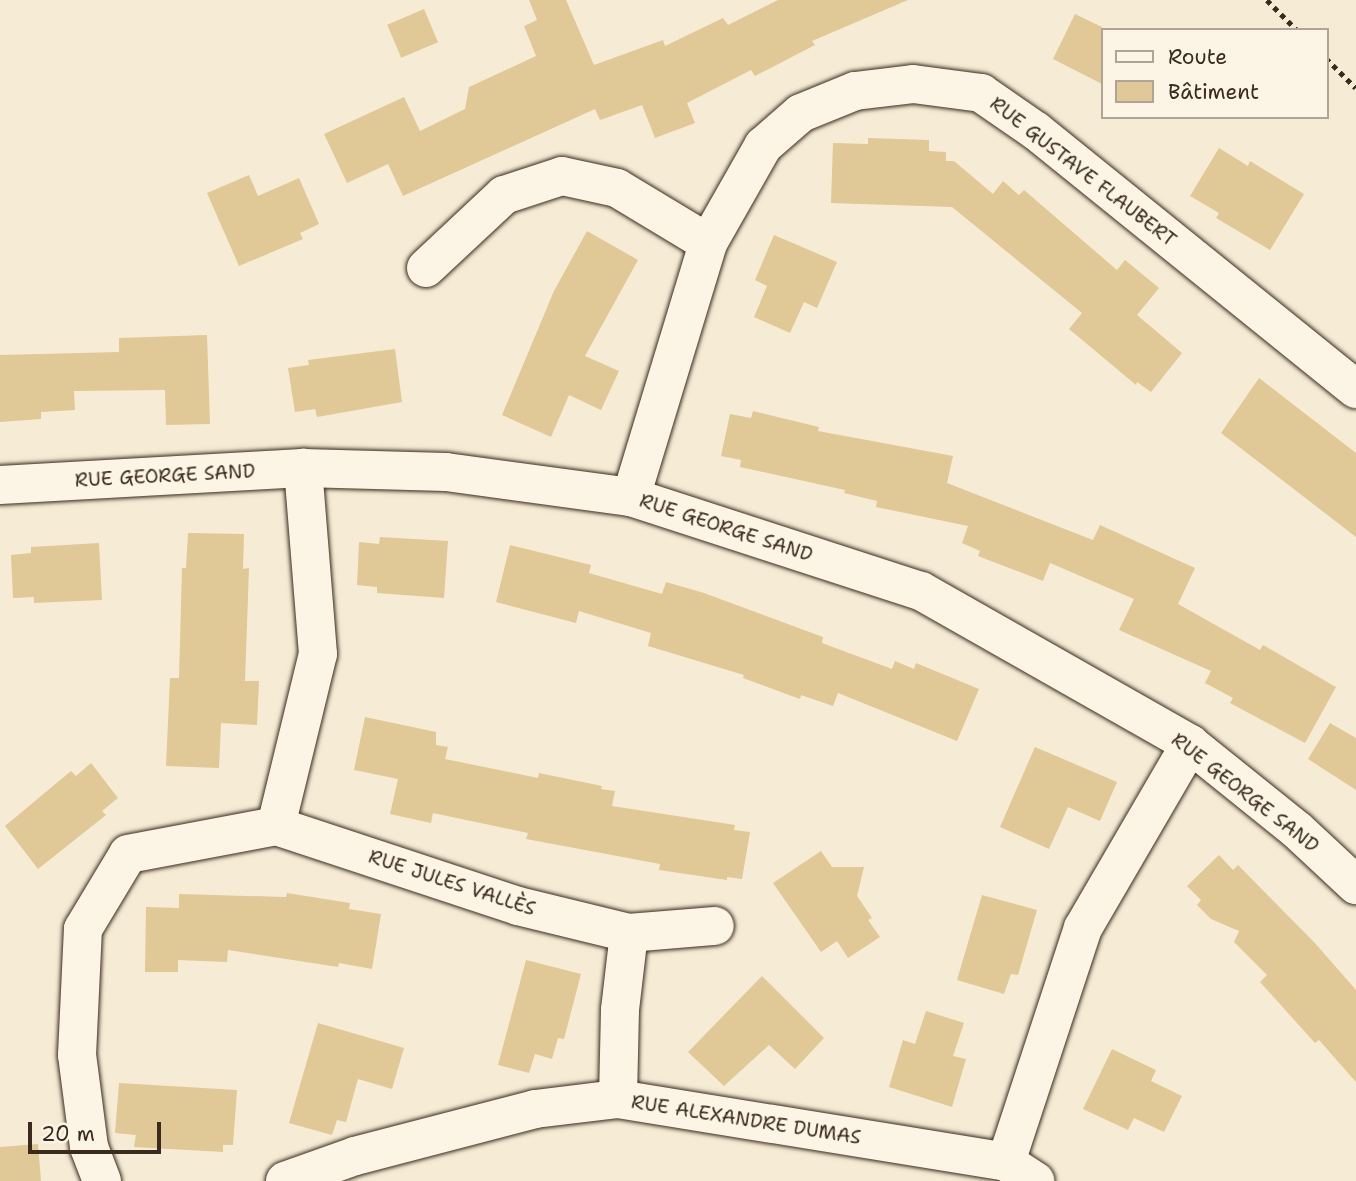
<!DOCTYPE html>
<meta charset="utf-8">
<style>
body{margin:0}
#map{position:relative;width:1356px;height:1181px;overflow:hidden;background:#f6ecd5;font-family:"Shantell Sans",sans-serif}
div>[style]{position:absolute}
.building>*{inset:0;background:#e0c897;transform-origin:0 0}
.path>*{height:4.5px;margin-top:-2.25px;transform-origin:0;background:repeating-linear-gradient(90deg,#3b2a1e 0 5px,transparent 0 10px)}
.roads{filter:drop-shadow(0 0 2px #3b2a1e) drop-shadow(0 0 2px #3b2a1e)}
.street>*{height:38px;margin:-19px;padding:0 19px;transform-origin:19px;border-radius:19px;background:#fcf5e5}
span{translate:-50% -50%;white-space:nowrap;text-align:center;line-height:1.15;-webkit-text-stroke:5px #fcf5e5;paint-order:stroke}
.street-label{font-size:19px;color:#3b2a1e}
.legend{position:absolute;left:1101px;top:28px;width:228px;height:91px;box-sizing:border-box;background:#fcf5e5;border:2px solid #afa495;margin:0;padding:9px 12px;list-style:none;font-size:21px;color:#3b2a1e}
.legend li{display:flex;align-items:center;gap:14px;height:35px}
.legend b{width:35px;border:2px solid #afa495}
.scale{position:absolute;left:28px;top:1122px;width:133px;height:32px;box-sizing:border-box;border:4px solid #3b2a1e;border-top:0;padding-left:9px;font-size:21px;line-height:24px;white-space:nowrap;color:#3b2a1e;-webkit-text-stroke:5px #fcf5e5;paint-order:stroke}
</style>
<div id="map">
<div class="building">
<i style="clip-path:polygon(529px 0,566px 0,594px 65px,663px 40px,665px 46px,723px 18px,728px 25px,778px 0,908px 0,812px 41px,815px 45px,755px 76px,751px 70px,687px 103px,695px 123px,655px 138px,642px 105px,600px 120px,595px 109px,403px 196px,388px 164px,347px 183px,324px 134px,404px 97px,420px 131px,465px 109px,469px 87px,536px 56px,524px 26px,537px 20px)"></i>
<i style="left:424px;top:9px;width:36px;height:40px;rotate:67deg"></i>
<i style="clip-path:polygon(1075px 14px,1102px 27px,1102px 84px,1053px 59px)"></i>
<i style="clip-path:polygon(868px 138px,929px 140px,929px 151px,946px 152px,946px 161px,954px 161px,993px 194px,1003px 181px,1019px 195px,1024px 190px,1117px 270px,1125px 260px,1159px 288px,1137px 315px,1182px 353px,1151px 392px,1137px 382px,1136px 385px,1069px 329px,1082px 313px,952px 207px,831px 203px,833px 143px,868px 144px)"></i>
<i style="clip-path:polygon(1219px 148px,1248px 166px,1250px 161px,1304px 194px,1270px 250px,1216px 218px,1219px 213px,1190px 196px)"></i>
<i style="clip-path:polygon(249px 175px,258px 196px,299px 178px,319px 224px,300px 233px,303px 239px,239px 266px,207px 193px)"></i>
<i style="clip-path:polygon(587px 231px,638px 260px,585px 356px,619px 371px,601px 410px,569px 395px,551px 437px,502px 415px,554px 291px)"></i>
<i style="clip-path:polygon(774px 235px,837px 262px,817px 308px,804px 302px,790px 333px,754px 317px,767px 286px,755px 280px)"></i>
<i style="clip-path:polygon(207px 335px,210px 424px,166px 425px,165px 390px,74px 391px,75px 410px,41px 412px,41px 419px,0 422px,0 355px,119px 352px,119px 338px)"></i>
<i style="clip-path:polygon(395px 349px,402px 402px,317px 417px,315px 409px,295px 412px,288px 368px,309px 365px,308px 360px)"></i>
<i style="clip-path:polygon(1259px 378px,1356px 453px,1356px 537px,1221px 433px)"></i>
<i style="clip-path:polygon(753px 411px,819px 427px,818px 431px,953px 456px,947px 483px,1093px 540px,1100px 525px,1195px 568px,1178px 604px,1260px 650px,1263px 645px,1336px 687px,1305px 743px,1230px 703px,1233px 698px,1205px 683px,1211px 671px,1119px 630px,1134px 599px,1050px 563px,1043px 581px,978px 556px,980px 551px,962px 543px,968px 526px,876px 507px,877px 501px,844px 493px,845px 490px,740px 467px,741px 460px,721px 456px,730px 414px,751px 418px)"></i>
<i style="clip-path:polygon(188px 533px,244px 534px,243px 569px,249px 568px,245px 681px,259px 681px,257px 725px,221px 723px,219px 768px,166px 766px,170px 678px,179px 678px,182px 568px,186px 568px)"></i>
<i style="clip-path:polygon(380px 537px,448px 541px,444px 598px,377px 593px,377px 587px,357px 585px,359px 542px,379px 544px)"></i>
<i style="clip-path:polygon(99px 543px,102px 600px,34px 603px,34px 597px,13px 598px,11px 555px,31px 553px,31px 547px)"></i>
<i style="clip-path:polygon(510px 545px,591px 565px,589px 573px,662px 594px,666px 582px,704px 593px,823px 637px,822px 643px,892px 669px,895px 661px,914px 669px,916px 663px,979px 689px,957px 741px,838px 693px,833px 706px,801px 695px,800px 699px,743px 678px,744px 675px,648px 646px,651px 633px,579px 611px,576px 623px,496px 602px)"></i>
<i style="clip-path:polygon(365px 717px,436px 732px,436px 745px,448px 747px,445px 759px,538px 778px,539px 773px,602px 786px,601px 789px,615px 791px,612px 806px,735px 825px,734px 830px,750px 832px,742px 879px,727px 877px,727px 880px,659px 870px,660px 864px,526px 839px,528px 833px,433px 813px,431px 823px,390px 814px,398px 779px,354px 770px)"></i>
<i style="clip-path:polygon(1330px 723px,1356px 738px,1356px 790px,1308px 759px)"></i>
<i style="clip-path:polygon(1035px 747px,1117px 782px,1100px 821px,1068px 807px,1049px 849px,1000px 827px)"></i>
<i style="clip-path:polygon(91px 763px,118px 798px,102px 811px,106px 815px,38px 869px,5px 826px,71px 771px,76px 776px)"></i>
<i style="clip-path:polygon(821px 851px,832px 867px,864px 867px,857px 896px,872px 918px,868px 920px,880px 937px,848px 958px,837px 941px,821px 952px,773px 883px)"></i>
<i style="clip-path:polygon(1219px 855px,1233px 870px,1238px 865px,1314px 942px,1356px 990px,1356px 1082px,1319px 1040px,1315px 1043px,1260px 982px,1267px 975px,1234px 942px,1239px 931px,1211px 919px,1197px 905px,1201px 900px,1187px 886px)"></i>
<i style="clip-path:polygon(287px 893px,350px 903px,349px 909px,381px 914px,372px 969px,339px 963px,338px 967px,228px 950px,227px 962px,178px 960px,178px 972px,145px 972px,146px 907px,179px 908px,179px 894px,286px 897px)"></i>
<i style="clip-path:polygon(982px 895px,1037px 910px,1018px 975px,1011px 974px,1004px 994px,957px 980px)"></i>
<i style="clip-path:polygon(526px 960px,581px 974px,564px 1039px,558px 1038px,552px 1059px,535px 1054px,529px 1073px,498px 1065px)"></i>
<i style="clip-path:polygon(762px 976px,824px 1038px,795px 1069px,769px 1045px,724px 1086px,688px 1052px)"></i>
<i style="clip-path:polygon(926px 1011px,964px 1023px,953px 1056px,966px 1059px,952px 1107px,889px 1087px,903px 1040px,915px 1044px)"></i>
<i style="clip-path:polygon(318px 1023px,404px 1048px,392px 1089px,358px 1079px,346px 1122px,337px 1120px,332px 1135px,289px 1123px)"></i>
<i style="clip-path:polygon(1112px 1049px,1156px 1070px,1151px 1081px,1182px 1096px,1164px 1132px,1134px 1118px,1128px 1130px,1083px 1109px)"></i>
<i style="clip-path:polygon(119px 1083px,237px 1090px,233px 1145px,223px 1145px,223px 1152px,134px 1147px,136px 1135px,115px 1133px)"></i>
<i style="clip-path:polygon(38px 1144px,41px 1181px,0 1181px,0 1147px)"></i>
</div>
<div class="path">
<i style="left:1267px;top:0;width:42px;rotate:45deg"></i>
<i style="left:1326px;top:58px;width:42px;rotate:45deg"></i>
</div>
<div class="roads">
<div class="street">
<i style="left:426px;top:268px;width:107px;rotate:-43.1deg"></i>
<i style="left:504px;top:195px;width:61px;rotate:-18.1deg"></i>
<i style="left:562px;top:176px;width:56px;rotate:12.3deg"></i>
<i style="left:617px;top:188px;width:106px;rotate:31.1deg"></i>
<i style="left:0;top:485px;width:303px;rotate:-3.2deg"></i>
<i style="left:303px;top:468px;width:143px;rotate:1.6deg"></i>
<i style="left:446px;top:472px;width:187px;rotate:7.7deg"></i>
<i style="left:631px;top:497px;width:305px;rotate:18deg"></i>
<i style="left:921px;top:591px;width:309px;rotate:29.6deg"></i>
<i style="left:1190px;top:744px;width:137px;rotate:38.8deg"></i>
<i style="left:1297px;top:830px;width:81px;rotate:43deg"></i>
<i style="left:631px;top:497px;width:265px;rotate:-73.1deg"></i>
<i style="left:708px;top:243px;width:112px;rotate:-60.4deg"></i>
<i style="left:763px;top:146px;width:50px;rotate:-41deg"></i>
<i style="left:801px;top:113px;width:58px;rotate:-22.2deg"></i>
<i style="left:855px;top:91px;width:58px;rotate:-6.9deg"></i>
<i style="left:913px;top:84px;width:69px;rotate:7.5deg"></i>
<i style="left:981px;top:93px;width:67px;rotate:34.6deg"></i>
<i style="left:1036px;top:131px;width:411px;rotate:38.9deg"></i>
<i style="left:276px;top:826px;width:177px;rotate:-76.3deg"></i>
<i style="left:318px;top:654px;width:187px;rotate:-94.6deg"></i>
<i style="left:629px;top:933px;width:86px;rotate:-4.7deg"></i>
<i style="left:1006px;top:1162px;width:35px;rotate:33deg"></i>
<i style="left:102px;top:1181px;width:36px;rotate:-111deg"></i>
<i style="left:89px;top:1147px;width:93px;rotate:-97.4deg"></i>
<i style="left:77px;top:1055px;width:126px;rotate:-87.3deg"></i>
<i style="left:83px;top:929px;width:87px;rotate:-59deg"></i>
<i style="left:128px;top:854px;width:151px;rotate:-10.7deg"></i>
<i style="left:276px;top:826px;width:255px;rotate:18.3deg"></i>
<i style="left:518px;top:906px;width:114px;rotate:13.7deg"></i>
<i style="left:629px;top:933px;width:78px;rotate:96.7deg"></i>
<i style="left:620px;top:1010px;width:89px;rotate:91.3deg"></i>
<i style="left:285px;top:1181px;width:74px;rotate:-19.7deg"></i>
<i style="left:355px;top:1156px;width:186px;rotate:-14.6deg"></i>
<i style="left:535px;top:1109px;width:84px;rotate:-6.9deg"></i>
<i style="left:618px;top:1099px;width:393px;rotate:9.2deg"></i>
<i style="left:1006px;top:1162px;width:246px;rotate:-71.8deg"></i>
<i style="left:1083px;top:928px;width:213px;rotate:-59.8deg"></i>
</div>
</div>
<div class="street-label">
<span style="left:1083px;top:172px;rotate:38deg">RUE GUSTAVE FLAUBERT</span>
<span style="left:165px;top:476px;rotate:-3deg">RUE GEORGE SAND</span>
<span style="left:726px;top:528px;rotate:18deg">RUE GEORGE SAND</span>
<span style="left:1245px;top:793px;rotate:38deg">RUE GEORGE SAND</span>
<span style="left:452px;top:883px;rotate:18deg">RUE JULES VALLÈS</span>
<span style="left:746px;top:1120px;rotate:9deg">RUE ALEXANDRE DUMAS</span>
</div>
<ul class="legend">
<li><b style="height:9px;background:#fcf5e5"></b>Route</li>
<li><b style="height:19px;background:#e0c897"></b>Bâtiment</li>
</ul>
<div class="scale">20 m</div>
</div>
